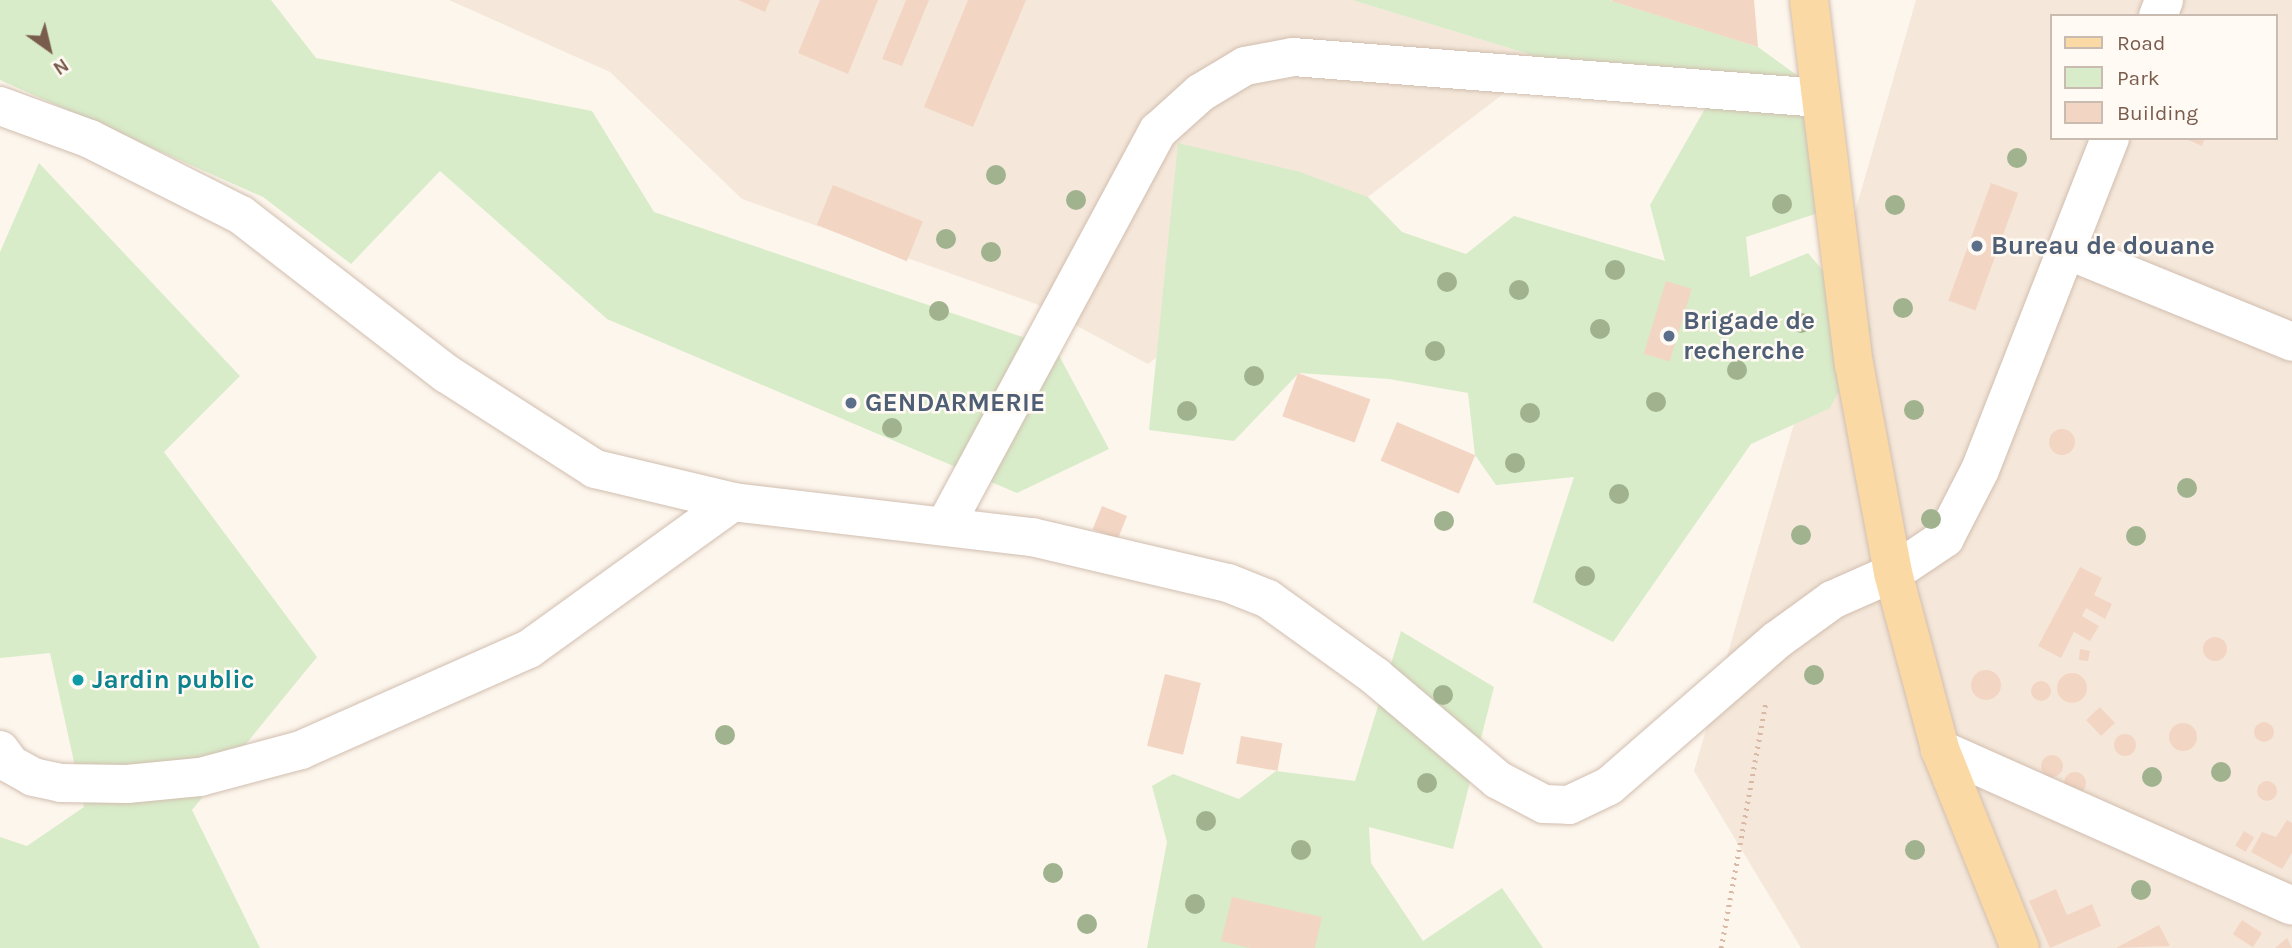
<!DOCTYPE html>
<style>
body{margin:0}
#map{position:relative;width:2292px;height:948px;overflow:hidden;background:#fdf6ec;font-family:Karla,sans-serif}
div>[style]{position:absolute}
.residential>*{inset:0;background:#f5e8da}
.green>*{inset:0;background:#d8ecc9}
.building>*{inset:0;background:#f3d5c3;transform-origin:0 0}
.round{border-radius:50%}
.path>*{height:4.5px;margin-top:-2.25px;transform-origin:0;background:repeating-linear-gradient(90deg,#d9b8a5 0 2px,transparent 0 7px)}
.roads{filter:drop-shadow(0 0 2px #d1beb0) drop-shadow(0 0 2px #d1beb0)}
.minor>*{height:38px;margin:-19px;padding:0 19px;transform-origin:19px;border-radius:19px;background:#fff}
.major>*{height:38px;margin:-19px;padding:0 19px;transform-origin:19px;border-radius:19px;background:#fbd9a5}
.trees>*{width:20px;height:20px;margin:-10px;border-radius:50%;background:#a0b28e}
.dots>*{width:19px;height:19px;translate:-50% -50%;box-sizing:border-box;border:4px solid #fffaf3;border-radius:50%}
span{translate:-50% -50%;white-space:nowrap;text-align:center;line-height:1.15;-webkit-text-stroke:5px #fffaf3;paint-order:stroke}
.service-label{font-size:26px;color:#4e5e75;font-weight:700}
.left{translate:0 -50%;text-align:left}
.culture-label{font-size:26px;color:#0d838f;font-weight:700}
.legend{position:absolute;left:2050px;top:14px;width:228px;height:126px;box-sizing:border-box;background:#fffaf3;border:2px solid #cabbb1;margin:0;padding:9px 12px;list-style:none;font-size:21px;color:#7a5c4d}
.legend li{display:flex;align-items:center;gap:14px;height:35px}
.legend b{width:35px;border:2px solid #cabbb1}
.north{position:absolute;left:14px;top:14px;width:70px;height:70px;-webkit-text-stroke:5px #fffaf3;paint-order:stroke;rotate:146deg;font-size:19px;font-weight:700;line-height:28px;text-align:center;color:#7a5c4d}
.north::after{content:'';display:block;margin:auto;width:24px;height:32px;background:#7a5c4d;clip-path:polygon(50% 0,100% 100%,50% 72%,0 100%)}
</style>
<div id="map">
<div class="residential">
<i style="clip-path:polygon(449px 0,1352px 0,1548px 60px,1148px 364px,1036px 304px,742px 199px,610px 72px)"></i>
<i style="clip-path:polygon(evenodd,1916px 0,2292px 0,2292px 948px,1801px 948px,1694px 771px,1916px 0,2052px 16px,2276px 16px,2276px 138px,2052px 138px,2052px 16px)"></i>
</div>
<div class="green">
<i style="clip-path:polygon(0 0,271px 0,316px 58px,592px 111px,654px 212px,1055px 348px,1109px 449px,1017px 493px,607px 319px,440px 171px,351px 264px,263px 197px,0 80px)"></i>
<i style="clip-path:polygon(1352px 0,1610px 0,1758px 47px,1827px 97px,1833px 208px,1746px 237px,1750px 277px,1808px 253px,1872px 329px,1830px 408px,1751px 444px,1613px 642px,1533px 602px,1574px 477px,1496px 485px,1475px 455px,1468px 393px,1389px 379px,1299px 373px,1234px 441px,1149px 430px,1178px 143px,1300px 172px,1368px 197px,1402px 232px,1466px 254px,1514px 216px,1665px 261px,1650px 205px,1711px 98px,1548px 60px)"></i>
<i style="clip-path:polygon(39px 163px,240px 376px,164px 452px,317px 657px,192px 810px,260px 948px,0 948px,0 837px,27px 846px,84px 807px,50px 653px,0 658px,0 252px)"></i>
<i style="clip-path:polygon(1401px 631px,1494px 687px,1453px 849px,1369px 827px,1371px 863px,1423px 941px,1502px 888px,1543px 948px,1147px 948px,1167px 842px,1152px 786px,1173px 774px,1239px 799px,1276px 771px,1355px 781px)"></i>
</div>
<div class="building">
<i style="clip-path:polygon(738px 0,770px 0,765px 12px)"></i>
<i style="clip-path:polygon(820px 0,878px 0,848px 74px,798px 53px)"></i>
<i style="clip-path:polygon(906px 0,929px 0,902px 66px,882px 59px)"></i>
<i style="clip-path:polygon(968px 0,1026px 0,973px 127px,924px 107px)"></i>
<i style="clip-path:polygon(1612px 0,1754px 0,1758px 47px,1612px 1px)"></i>
<i style="clip-path:polygon(2184px 138px,2205px 138px,2202px 146px)"></i>
<i style="left:1991px;top:183px;width:29px;height:125px;rotate:20deg"></i>
<i style="left:833px;top:185px;width:97px;height:43px;rotate:22deg"></i>
<i style="left:1666px;top:281px;width:27px;height:76px;rotate:17deg"></i>
<i style="left:1298px;top:373px;width:77px;height:46px;rotate:20deg"></i>
<i style="left:1397px;top:422px;width:85px;height:42px;rotate:23deg"></i>
<i class="round" style="left:2049px;top:429px;width:26px;height:26px"></i>
<i style="left:1102px;top:506px;width:27px;height:25px;rotate:22deg"></i>
<i style="clip-path:polygon(2080px 567px,2102px 578px,2094px 595px,2112px 604px,2105px 619px,2086px 608px,2082px 616px,2099px 626px,2090px 641px,2074px 632px,2061px 658px,2038px 646px)"></i>
<i class="round" style="left:2203px;top:637px;width:24px;height:24px"></i>
<i style="clip-path:polygon(2080px 649px,2090px 651px,2088px 661px,2079px 660px)"></i>
<i class="round" style="left:1971px;top:670px;width:30px;height:30px"></i>
<i class="round" style="left:2057px;top:673px;width:30px;height:30px"></i>
<i style="left:1165px;top:674px;width:37px;height:74px;rotate:14deg"></i>
<i class="round" style="left:2031px;top:681px;width:20px;height:20px"></i>
<i style="left:2100px;top:707px;width:22px;height:19px;rotate:47deg"></i>
<i class="round" style="left:2254px;top:722px;width:20px;height:20px"></i>
<i class="round" style="left:2169px;top:723px;width:28px;height:28px"></i>
<i class="round" style="left:2114px;top:734px;width:22px;height:22px"></i>
<i style="left:1241px;top:736px;width:42px;height:28px;rotate:10deg"></i>
<i class="round" style="left:2041px;top:755px;width:22px;height:22px"></i>
<i class="round" style="left:2064px;top:772px;width:22px;height:22px"></i>
<i class="round" style="left:2257px;top:781px;width:20px;height:20px"></i>
<i style="clip-path:polygon(2287px 820px,2292px 823px,2292px 853px,2282px 869px,2251px 852px,2262px 832px,2276px 837px)"></i>
<i style="left:2244px;top:831px;width:12px;height:17px;rotate:31deg"></i>
<i style="clip-path:polygon(2056px 889px,2067px 915px,2092px 904px,2101px 926px,2050px 948px,2029px 901px)"></i>
<i style="clip-path:polygon(1232px 897px,1322px 917px,1315px 948px,1250px 948px,1221px 941px)"></i>
<i style="left:2242px;top:920px;width:24px;height:17px;rotate:33deg"></i>
<i style="clip-path:polygon(2159px 925px,2170px 946px,2116px 948px)"></i>
<i style="clip-path:polygon(2287px 938px,2292px 948px,2275px 948px)"></i>
</div>
<div class="path">
<i style="left:1721px;top:948px;width:251px;rotate:-79.7deg"></i>
</div>
<div class="roads">
<div class="minor">
<i style="left:2158px;top:16px;width:17px;rotate:-69deg"></i>
<i style="left:0;top:106px;width:96px;rotate:20.1deg"></i>
<i style="left:90px;top:139px;width:169px;rotate:26.7deg"></i>
<i style="left:241px;top:215px;width:260px;rotate:37.7deg"></i>
<i style="left:447px;top:374px;width:176px;rotate:32.7deg"></i>
<i style="left:595px;top:469px;width:142px;rotate:13.4deg"></i>
<i style="left:733px;top:502px;width:301px;rotate:6.7deg"></i>
<i style="left:1032px;top:537px;width:201px;rotate:13.2deg"></i>
<i style="left:1228px;top:583px;width:43px;rotate:21.8deg"></i>
<i style="left:1268px;top:599px;width:132px;rotate:35.7deg"></i>
<i style="left:1375px;top:676px;width:161px;rotate:40.2deg"></i>
<i style="left:1498px;top:780px;width:52px;rotate:27.6deg"></i>
<i style="left:1544px;top:804px;width:25px;rotate:2deg"></i>
<i style="left:1569px;top:805px;width:44px;rotate:-25.4deg"></i>
<i style="left:1609px;top:786px;width:223px;rotate:-41deg"></i>
<i style="left:1777px;top:640px;width:68px;rotate:-36deg"></i>
<i style="left:1832px;top:600px;width:67px;rotate:-23.9deg"></i>
<i style="left:1893px;top:573px;width:63px;rotate:-33.9deg"></i>
<i style="left:1945px;top:538px;width:76px;rotate:-62.8deg"></i>
<i style="left:1980px;top:470px;width:357px;rotate:-68.6deg"></i>
<i style="left:2067px;top:250px;width:243px;rotate:22.2deg"></i>
<i style="left:945px;top:526px;width:449px;rotate:-61.7deg"></i>
<i style="left:1158px;top:131px;width:57px;rotate:-42.1deg"></i>
<i style="left:1200px;top:93px;width:52px;rotate:-31deg"></i>
<i style="left:1245px;top:66px;width:49px;rotate:-10.6deg"></i>
<i style="left:1293px;top:57px;width:529px;rotate:4.45deg"></i>
<i style="left:1940px;top:749px;width:385px;rotate:24deg"></i>
<i style="left:0;top:750px;width:17px;rotate:54deg"></i>
<i style="left:10px;top:764px;width:26px;rotate:29deg"></i>
<i style="left:33px;top:777px;width:29px;rotate:12deg"></i>
<i style="left:61px;top:783px;width:66px;rotate:0.9deg"></i>
<i style="left:127px;top:784px;width:73px;rotate:-5.5deg"></i>
<i style="left:200px;top:777px;width:105px;rotate:-15deg"></i>
<i style="left:301px;top:750px;width:249px;rotate:-23.9deg"></i>
<i style="left:529px;top:649px;width:251px;rotate:-35.8deg"></i>
</div>
<div class="major">
<i style="left:1809px;top:0;width:367px;rotate:83deg"></i>
<i style="left:1854px;top:364px;width:213px;rotate:79.4deg"></i>
<i style="left:1893px;top:573px;width:182px;rotate:75deg"></i>
<i style="left:1940px;top:749px;width:214px;rotate:68.1deg"></i>
</div>
</div>
<div class="trees">
<i style="left:2017px;top:158px"></i>
<i style="left:996px;top:175px"></i>
<i style="left:1076px;top:200px"></i>
<i style="left:1782px;top:204px"></i>
<i style="left:1895px;top:205px"></i>
<i style="left:946px;top:239px"></i>
<i style="left:991px;top:252px"></i>
<i style="left:1615px;top:270px"></i>
<i style="left:1447px;top:282px"></i>
<i style="left:1519px;top:290px"></i>
<i style="left:1903px;top:308px"></i>
<i style="left:939px;top:311px"></i>
<i style="left:1801px;top:323px"></i>
<i style="left:1600px;top:329px"></i>
<i style="left:1435px;top:351px"></i>
<i style="left:1737px;top:370px"></i>
<i style="left:1254px;top:376px"></i>
<i style="left:1656px;top:402px"></i>
<i style="left:1914px;top:410px"></i>
<i style="left:1187px;top:411px"></i>
<i style="left:1530px;top:413px"></i>
<i style="left:892px;top:428px"></i>
<i style="left:1515px;top:463px"></i>
<i style="left:2187px;top:488px"></i>
<i style="left:1619px;top:494px"></i>
<i style="left:1931px;top:519px"></i>
<i style="left:1444px;top:521px"></i>
<i style="left:1801px;top:535px"></i>
<i style="left:2136px;top:536px"></i>
<i style="left:1585px;top:576px"></i>
<i style="left:1814px;top:675px"></i>
<i style="left:1443px;top:695px"></i>
<i style="left:725px;top:735px"></i>
<i style="left:2221px;top:772px"></i>
<i style="left:2152px;top:777px"></i>
<i style="left:1427px;top:783px"></i>
<i style="left:1206px;top:821px"></i>
<i style="left:1301px;top:850px"></i>
<i style="left:1915px;top:850px"></i>
<i style="left:1053px;top:873px"></i>
<i style="left:2141px;top:890px"></i>
<i style="left:1195px;top:904px"></i>
<i style="left:1087px;top:924px"></i>
</div>
<div class="dots">
<i style="left:1977px;top:246px;background:#5c6f8a"></i>
<i style="left:1669px;top:336px;background:#5c6f8a"></i>
<i style="left:851px;top:403px;background:#5c6f8a"></i>
<i style="left:78px;top:680px;background:#0f9aa8"></i>
</div>
<div class="service-label">
<span class="left" style="left:1991px;top:246px">Bureau de douane</span>
<span class="left" style="left:1683px;top:336px">Brigade de<br>recherche</span>
<span class="left" style="left:865px;top:403px">GENDARMERIE</span>
</div>
<div class="culture-label">
<span class="left" style="left:92px;top:680px">Jardin public</span>
</div>
<ul class="legend">
<li><b style="height:9px;background:#fbd9a5"></b>Road</li>
<li><b style="height:19px;background:#d8ecc9"></b>Park</li>
<li><b style="height:19px;background:#f3d5c3"></b>Building</li>
</ul>
<div class="north">N</div>
</div>
